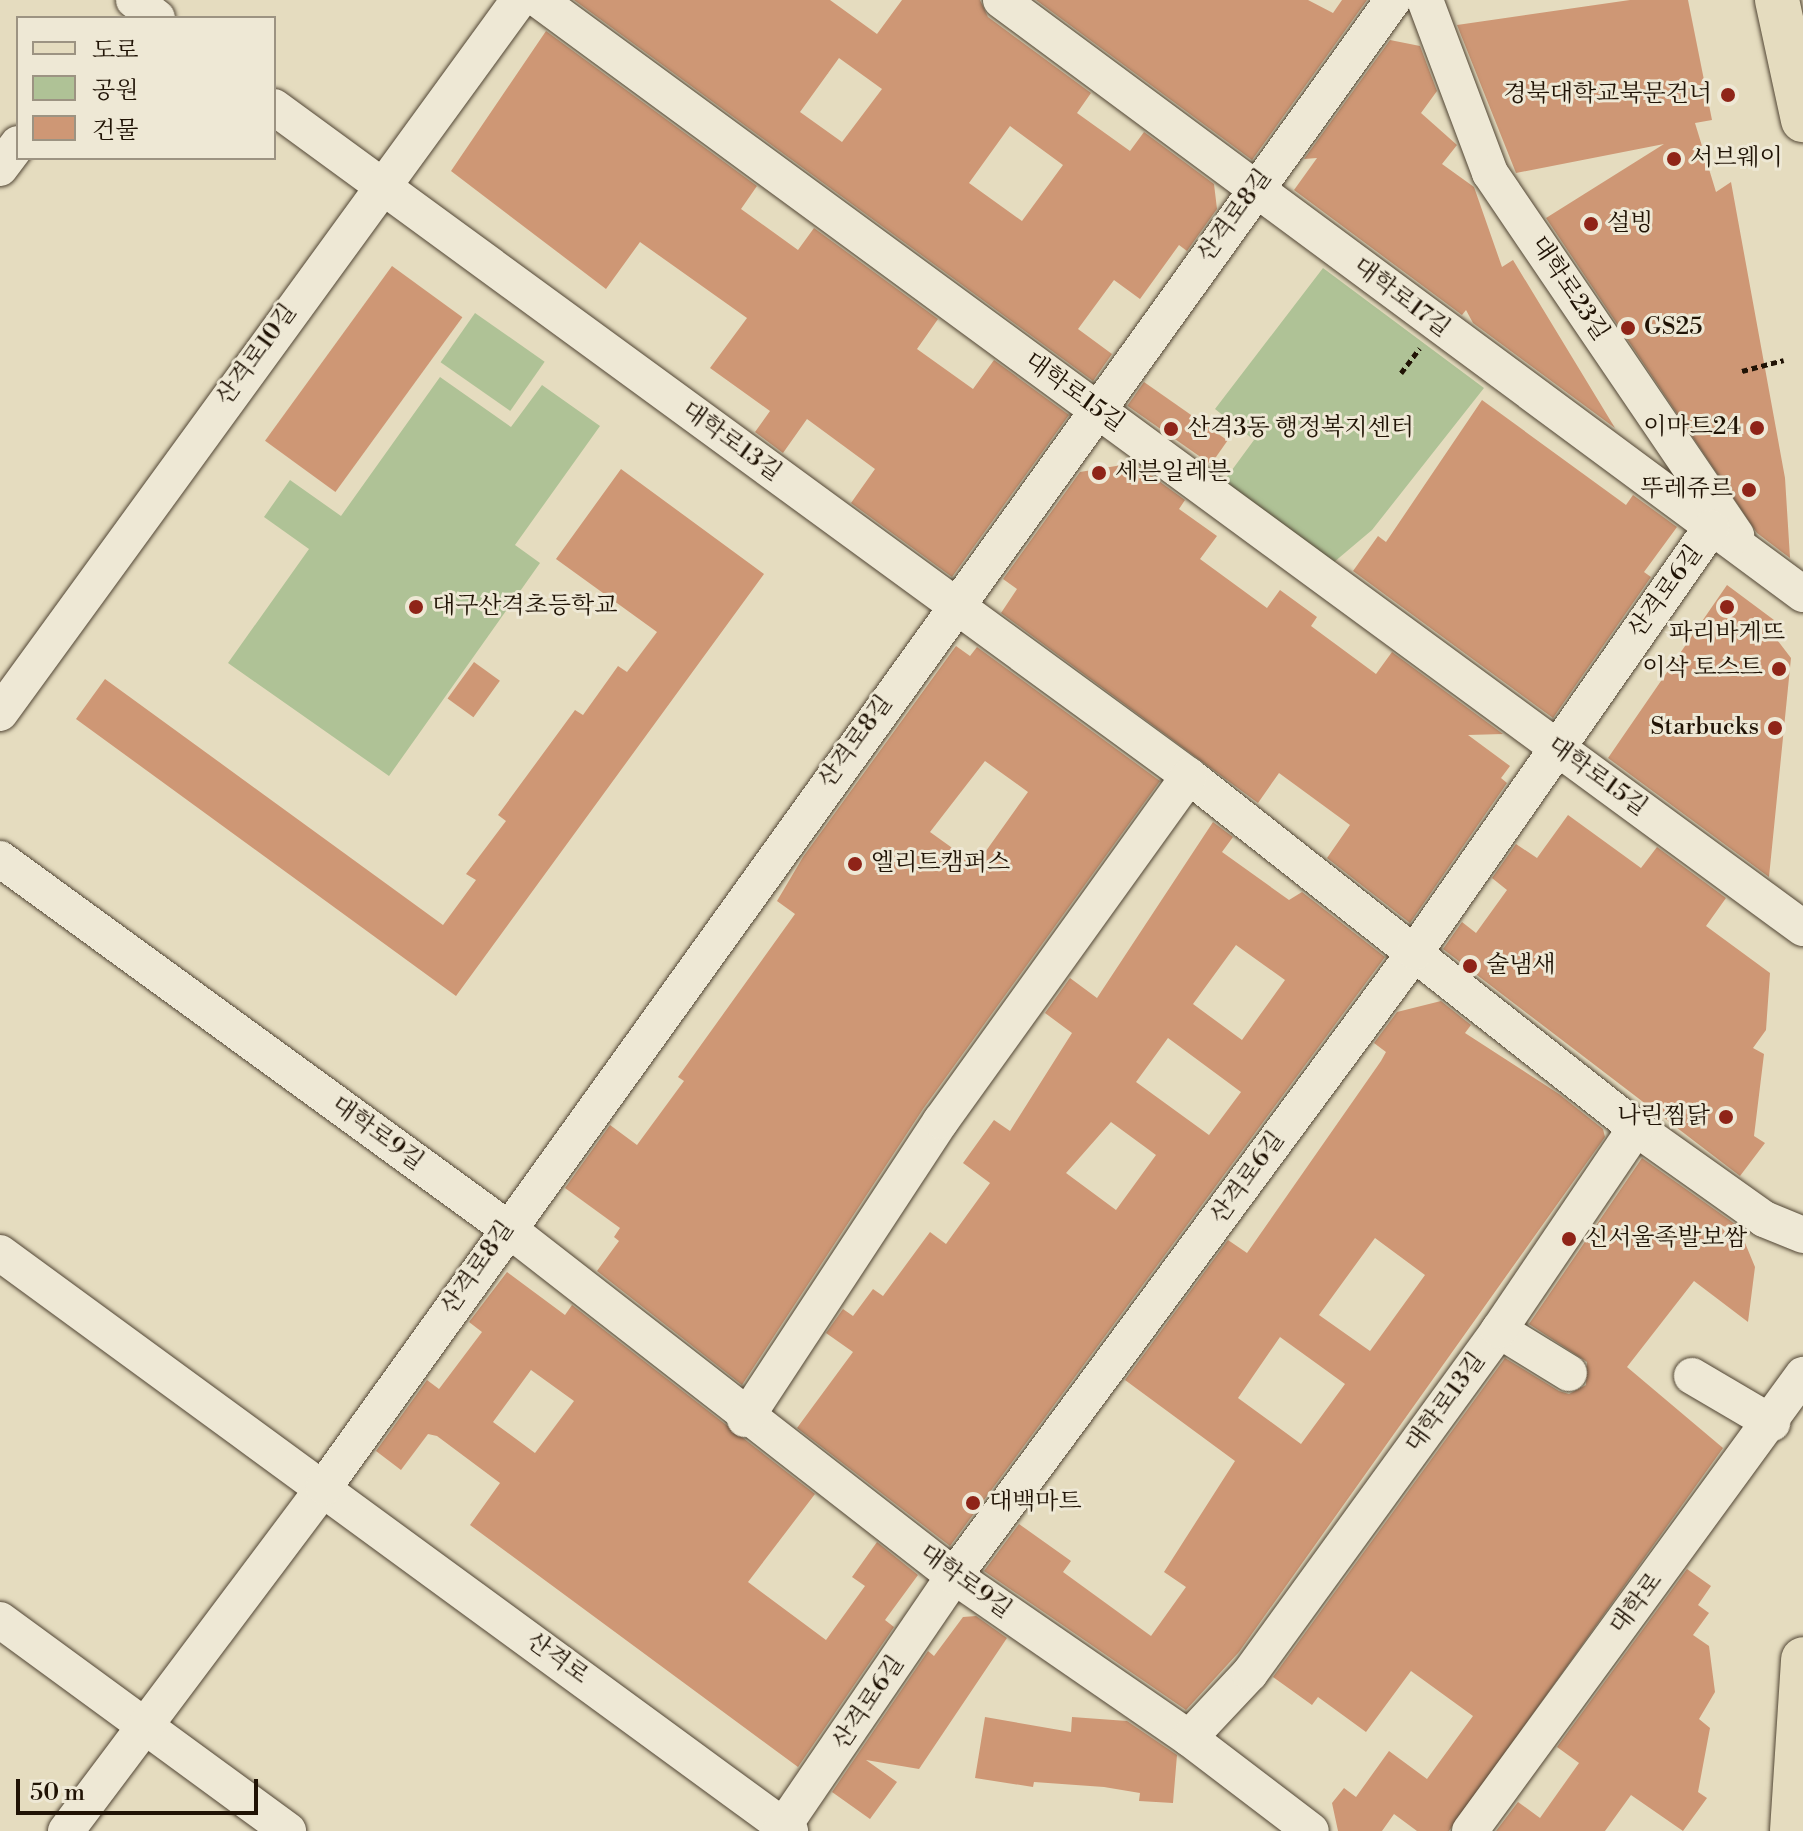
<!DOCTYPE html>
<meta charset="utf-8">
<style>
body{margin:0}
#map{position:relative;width:1803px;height:1831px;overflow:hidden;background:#e5dcbf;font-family:"Libre Bodoni","Noto Serif KR",serif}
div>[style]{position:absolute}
.green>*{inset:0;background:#afc296;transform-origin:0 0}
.building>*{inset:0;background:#ce9775;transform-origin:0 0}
.path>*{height:5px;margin-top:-2.5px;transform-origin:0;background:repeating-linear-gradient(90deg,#201305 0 6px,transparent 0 10px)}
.roads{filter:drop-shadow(0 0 2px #514534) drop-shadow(0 0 2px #514534)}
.minor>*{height:36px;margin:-18px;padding:0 18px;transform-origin:18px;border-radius:18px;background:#eee8d5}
.major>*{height:44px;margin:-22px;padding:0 22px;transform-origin:22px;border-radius:22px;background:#e5dcbf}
.dots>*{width:22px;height:22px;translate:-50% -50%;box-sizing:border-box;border:4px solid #eee8d5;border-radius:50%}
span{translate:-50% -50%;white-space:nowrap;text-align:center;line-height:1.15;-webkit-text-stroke:6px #eee8d5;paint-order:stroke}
.poi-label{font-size:24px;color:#201305}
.right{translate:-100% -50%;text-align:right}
.left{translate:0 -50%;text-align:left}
.street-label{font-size:24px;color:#201305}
.legend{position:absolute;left:16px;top:16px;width:260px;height:144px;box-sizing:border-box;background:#eee8d5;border:2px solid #9c9382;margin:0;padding:10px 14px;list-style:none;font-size:24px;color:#201305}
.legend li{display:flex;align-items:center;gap:16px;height:40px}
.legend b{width:40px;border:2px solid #9c9382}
.scale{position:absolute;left:16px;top:1779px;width:242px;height:36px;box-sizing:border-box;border:4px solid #201305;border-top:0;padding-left:10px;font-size:24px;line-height:28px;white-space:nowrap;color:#201305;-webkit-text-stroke:6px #eee8d5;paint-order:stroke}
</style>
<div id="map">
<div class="green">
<i style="clip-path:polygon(1323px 268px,1484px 388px,1372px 530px,1327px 568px,1218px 489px,1254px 440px,1215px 409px)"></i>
<i style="left:475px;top:313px;width:85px;height:60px;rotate:35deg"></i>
<i style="clip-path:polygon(440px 377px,511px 427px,542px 385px,600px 426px,515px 545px,540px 563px,389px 776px,228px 663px,309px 549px,264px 517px,290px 480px,341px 516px)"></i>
</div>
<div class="building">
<i style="clip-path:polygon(evenodd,574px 0,830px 0,877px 34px,902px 0,980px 0,988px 17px,1091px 93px,1077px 113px,1130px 151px,1144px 132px,1214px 184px,1217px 209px,1187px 251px,1179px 245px,1140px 299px,1114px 280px,1078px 329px,1112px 354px,1093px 381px,574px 0,839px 58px,882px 89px,842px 142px,800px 112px,839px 58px,574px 0,1010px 126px,1063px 165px,1022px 221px,969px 183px,1010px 126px)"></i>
<i style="clip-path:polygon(1036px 0,1308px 0,1333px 13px,1342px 0,1367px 0,1252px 160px)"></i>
<i style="clip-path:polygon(1630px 0,1688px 0,1712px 120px,1695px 123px,1716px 192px,1731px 182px,1785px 478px,1790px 558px,1757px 533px,1546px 218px,1664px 144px,1516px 173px,1457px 25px)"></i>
<i style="clip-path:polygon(546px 31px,757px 186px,741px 209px,798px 250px,814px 228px,938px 319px,917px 349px,973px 389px,994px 360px,1069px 415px,952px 577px,851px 503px,875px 469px,807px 419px,783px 453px,755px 432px,770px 411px,710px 368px,747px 318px,640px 242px,606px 289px,451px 171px)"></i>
<i style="clip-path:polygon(1390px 40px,1420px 46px,1437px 91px,1421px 113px,1457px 145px,1442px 164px,1474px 187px,1502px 267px,1513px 260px,1615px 428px,1473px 323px,1466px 310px,1462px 315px,1294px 190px,1317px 158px,1304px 159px)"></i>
<i style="left:392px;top:266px;width:87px;height:216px;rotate:36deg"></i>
<i style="left:1144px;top:382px;width:102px;height:29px;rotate:35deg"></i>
<i style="clip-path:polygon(1482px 400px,1626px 505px,1633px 495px,1677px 527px,1644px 572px,1651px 577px,1553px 718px,1353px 571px,1378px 536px,1386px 542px)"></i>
<i style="clip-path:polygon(1134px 463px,1185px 500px,1179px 509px,1217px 536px,1200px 559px,1267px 608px,1280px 590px,1317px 617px,1311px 626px,1376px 674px,1392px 652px,1503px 734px,1468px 735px,1510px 766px,1501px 778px,1507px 783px,1410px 923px,1327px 858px,1350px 825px,1279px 773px,1258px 803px,1001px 613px,1017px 589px,1003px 579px,1080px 472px)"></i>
<i style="clip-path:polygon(621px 469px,764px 574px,456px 996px,76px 719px,105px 679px,443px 925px,476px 880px,466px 874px,506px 821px,498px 815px,575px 710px,583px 715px,618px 666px,627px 672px,657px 632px,556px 559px)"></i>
<i style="clip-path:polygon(1727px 585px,1774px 620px,1768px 628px,1791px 658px,1769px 877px,1608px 758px)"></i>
<i style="clip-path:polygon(evenodd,956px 646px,970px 656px,977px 647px,1160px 781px,923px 1109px,742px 1385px,597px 1271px,619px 1241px,614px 1237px,620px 1228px,565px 1188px,610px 1125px,637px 1145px,684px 1081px,678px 1077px,795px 914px,777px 901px,803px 857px,956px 646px,985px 761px,1028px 792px,976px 865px,930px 832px,985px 761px)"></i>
<i style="left:474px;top:662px;width:32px;height:45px;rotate:36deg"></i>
<i style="clip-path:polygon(1568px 815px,1641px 868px,1657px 847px,1726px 898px,1706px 926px,1770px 973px,1766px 1030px,1753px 1048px,1764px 1054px,1754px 1136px,1765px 1143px,1740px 1176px,1443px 949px,1462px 922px,1476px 933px,1507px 890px,1492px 878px,1516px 844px,1537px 858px)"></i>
<i style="clip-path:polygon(evenodd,1213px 822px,1233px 837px,1222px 852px,1289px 900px,1302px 892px,1385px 957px,950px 1546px,797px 1428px,853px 1352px,826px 1333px,843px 1309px,853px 1316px,873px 1289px,883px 1296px,930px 1232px,946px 1244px,990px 1183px,963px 1163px,994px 1120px,1010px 1131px,1072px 1033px,1045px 1013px,1070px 978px,1097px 998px,1213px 822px,1236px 945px,1285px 980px,1242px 1040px,1193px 1004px,1236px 945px,1213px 822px,1168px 1038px,1241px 1092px,1209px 1135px,1136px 1082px,1168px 1038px,1213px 822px,1111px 1122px,1156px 1155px,1116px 1210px,1066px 1173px,1111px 1122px)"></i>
<i style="clip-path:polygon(evenodd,1441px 1001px,1471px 1025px,1465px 1033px,1559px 1094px,1603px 1129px,1605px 1137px,1239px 1652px,1186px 1710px,984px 1571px,1019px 1524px,1071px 1561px,1063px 1572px,1151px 1636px,1186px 1587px,1164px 1572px,1235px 1461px,1125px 1380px,1228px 1240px,1247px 1253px,1381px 1061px,1386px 1052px,1374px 1043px,1397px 1012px,1441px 1001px,1375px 1238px,1425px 1275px,1370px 1351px,1319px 1315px,1375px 1238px,1441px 1001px,1280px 1337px,1345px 1384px,1301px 1444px,1238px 1398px,1280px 1337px)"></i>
<i style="clip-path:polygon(1642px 1158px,1738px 1226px,1755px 1267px,1748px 1322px,1694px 1281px,1627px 1367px,1723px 1448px,1449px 1831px,1417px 1831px,1394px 1814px,1382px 1831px,1338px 1831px,1332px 1803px,1344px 1788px,1356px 1797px,1389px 1751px,1427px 1779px,1473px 1716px,1411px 1671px,1366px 1732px,1318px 1697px,1312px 1705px,1273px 1677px,1505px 1358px,1559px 1391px,1569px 1394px,1586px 1385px,1587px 1362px,1529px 1324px)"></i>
<i style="clip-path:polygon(evenodd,507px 1272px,565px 1315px,572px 1305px,815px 1494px,748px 1582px,826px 1640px,865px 1586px,852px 1577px,877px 1542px,918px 1575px,885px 1620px,894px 1627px,798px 1767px,470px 1525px,500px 1483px,437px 1436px,428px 1434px,401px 1470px,376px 1451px,427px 1380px,439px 1389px,482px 1332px,469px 1322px,507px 1272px,531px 1370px,574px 1401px,535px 1453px,493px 1422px,531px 1370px)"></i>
<i style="clip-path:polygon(1687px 1569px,1711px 1586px,1698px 1605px,1709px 1613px,1693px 1635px,1709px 1646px,1715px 1692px,1699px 1719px,1710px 1728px,1698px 1792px,1707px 1798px,1683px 1831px,1631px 1795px,1605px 1831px,1496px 1831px,1518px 1802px,1540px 1818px,1579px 1763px,1557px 1747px)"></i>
<i style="clip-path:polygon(976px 1616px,1007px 1638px,919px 1769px,866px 1760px,897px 1782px,870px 1819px,832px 1792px,928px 1651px,934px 1656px,963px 1617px)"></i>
<i style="clip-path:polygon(985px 1717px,1071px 1732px,1072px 1717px,1127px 1721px,1177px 1755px,1173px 1803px,1139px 1801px,1140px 1793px,1104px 1787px,1034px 1782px,1033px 1787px,975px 1778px)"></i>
</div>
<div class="path">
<i style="left:1742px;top:371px;width:43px;rotate:-14.7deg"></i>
<i style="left:1401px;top:373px;width:31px;rotate:-53deg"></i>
</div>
<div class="roads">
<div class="minor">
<i style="left:134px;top:0;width:29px;rotate:38deg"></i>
<i style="left:539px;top:0;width:1568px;rotate:36.29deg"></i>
<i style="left:1001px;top:0;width:998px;rotate:36.53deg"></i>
<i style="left:1425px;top:0;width:185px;rotate:69.4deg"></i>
<i style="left:1490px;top:173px;width:438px;rotate:55.8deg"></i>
<i style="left:274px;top:107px;width:1133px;rotate:36.17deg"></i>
<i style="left:1189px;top:776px;width:569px;rotate:38.22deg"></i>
<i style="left:1636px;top:1128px;width:157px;rotate:35.4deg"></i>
<i style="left:1764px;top:1219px;width:42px;rotate:22.3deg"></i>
<i style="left:0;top:168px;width:30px;rotate:-53deg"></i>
<i style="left:0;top:713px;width:882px;rotate:-53.95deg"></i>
<i style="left:0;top:859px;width:627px;rotate:36.05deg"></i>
<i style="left:507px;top:1228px;width:566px;rotate:37.9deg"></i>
<i style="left:954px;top:1576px;width:285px;rotate:34.6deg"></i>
<i style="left:1189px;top:1738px;width:153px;rotate:37.3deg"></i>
<i style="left:0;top:1253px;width:979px;rotate:36.19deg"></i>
<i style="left:1499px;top:1330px;width:82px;rotate:31.6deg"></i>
<i style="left:1692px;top:1376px;width:93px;rotate:30.4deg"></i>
<i style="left:745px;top:1419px;width:357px;rotate:-56.7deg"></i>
<i style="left:941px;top:1121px;width:425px;rotate:-54.3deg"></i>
<i style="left:0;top:1620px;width:357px;rotate:36.2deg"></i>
<i style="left:1189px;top:1738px;width:89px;rotate:-46.8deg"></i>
<i style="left:1250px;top:1673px;width:424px;rotate:-54deg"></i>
<i style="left:1499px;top:1330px;width:244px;rotate:-55.9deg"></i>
<i style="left:66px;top:1831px;width:430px;rotate:-53.1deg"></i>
<i style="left:324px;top:1487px;width:1831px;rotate:-54.29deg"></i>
<i style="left:780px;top:1831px;width:309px;rotate:-55.7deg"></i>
<i style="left:954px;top:1576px;width:776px;rotate:-53.54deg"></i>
<i style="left:1415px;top:952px;width:517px;rotate:-55.08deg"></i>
<i style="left:1470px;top:1831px;width:565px;rotate:-53.86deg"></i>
</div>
<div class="major">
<i style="left:1777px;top:0;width:123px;rotate:77.8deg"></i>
<i style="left:1792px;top:1831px;width:172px;rotate:-86.3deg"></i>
</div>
</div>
<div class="dots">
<i style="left:1728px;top:95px;background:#8f2418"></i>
<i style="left:1674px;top:159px;background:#8f2418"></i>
<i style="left:1591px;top:224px;background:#8f2418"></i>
<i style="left:1628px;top:328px;background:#8f2418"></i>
<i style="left:1757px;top:428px;background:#8f2418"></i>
<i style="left:1171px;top:429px;background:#8f2418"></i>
<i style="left:1099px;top:473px;background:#8f2418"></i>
<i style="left:1749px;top:490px;background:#8f2418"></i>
<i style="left:416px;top:607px;background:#8f2418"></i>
<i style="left:1727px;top:607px;background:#8f2418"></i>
<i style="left:1779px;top:669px;background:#8f2418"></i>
<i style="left:1775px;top:728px;background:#8f2418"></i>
<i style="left:855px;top:864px;background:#8f2418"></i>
<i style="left:1470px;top:966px;background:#8f2418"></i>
<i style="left:1726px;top:1117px;background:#8f2418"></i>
<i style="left:1569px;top:1239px;background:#8f2418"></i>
<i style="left:973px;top:1503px;background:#8f2418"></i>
</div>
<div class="poi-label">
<span class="right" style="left:1712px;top:95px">경북대학교북문건너</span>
<span class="left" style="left:1690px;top:159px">서브웨이</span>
<span class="left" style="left:1607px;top:224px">설빙</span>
<span class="left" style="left:1644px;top:328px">GS25</span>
<span class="right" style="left:1741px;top:428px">이마트24</span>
<span class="left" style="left:1187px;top:429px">산격3동 행정복지센터</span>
<span class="left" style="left:1115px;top:473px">세븐일레븐</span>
<span class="right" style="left:1733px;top:490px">뚜레쥬르</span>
<span class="left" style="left:432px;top:607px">대구산격초등학교</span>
<span style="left:1727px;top:634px">파리바게뜨</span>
<span class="right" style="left:1763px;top:669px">이삭 토스트</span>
<span class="right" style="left:1759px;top:728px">Starbucks</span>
<span class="left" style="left:871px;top:864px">엘리트캠퍼스</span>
<span class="left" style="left:1486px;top:966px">술냄새</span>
<span class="right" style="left:1710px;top:1117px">나린찜닭</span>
<span class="left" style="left:1585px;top:1239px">신서울족발보쌈</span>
<span class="left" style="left:989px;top:1503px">대백마트</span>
</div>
<div class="street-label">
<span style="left:1235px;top:216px;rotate:-54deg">산격로8길</span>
<span style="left:1569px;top:289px;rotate:56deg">대학로23길</span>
<span style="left:1401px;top:298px;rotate:37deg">대학로17길</span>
<span style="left:257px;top:355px;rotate:-54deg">산격로10길</span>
<span style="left:1074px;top:393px;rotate:36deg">대학로15길</span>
<span style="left:731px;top:442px;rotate:36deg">대학로13길</span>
<span style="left:1666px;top:592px;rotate:-54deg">산격로6길</span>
<span style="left:856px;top:742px;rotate:-54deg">산격로8길</span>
<span style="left:1597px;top:777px;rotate:36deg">대학로15길</span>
<span style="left:377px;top:1134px;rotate:36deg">대학로9길</span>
<span style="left:1248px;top:1178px;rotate:-54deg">산격로6길</span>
<span style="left:478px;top:1268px;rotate:-55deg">산격로8길</span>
<span style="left:1446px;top:1403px;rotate:-54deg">대학로13길</span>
<span style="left:965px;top:1582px;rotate:36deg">대학로9길</span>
<span style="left:1637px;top:1604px;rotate:-53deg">대학로</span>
<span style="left:557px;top:1659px;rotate:36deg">산격로</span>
<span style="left:869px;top:1703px;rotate:-56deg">산격로6길</span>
</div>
<ul class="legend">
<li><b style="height:10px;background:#e5dcbf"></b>도로</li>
<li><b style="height:22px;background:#afc296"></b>공원</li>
<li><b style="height:22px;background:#ce9775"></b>건물</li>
</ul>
<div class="scale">50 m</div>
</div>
